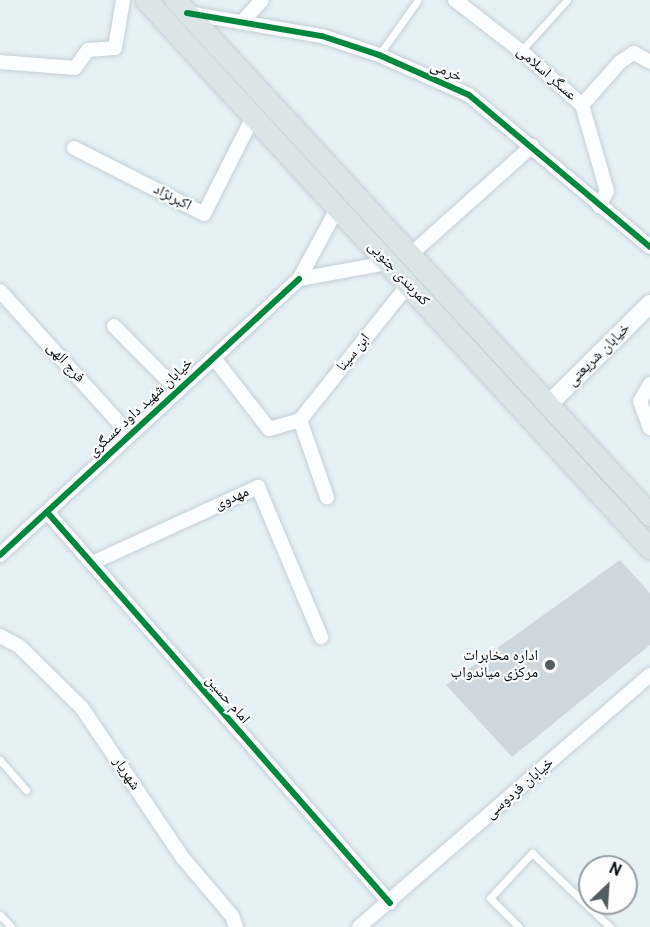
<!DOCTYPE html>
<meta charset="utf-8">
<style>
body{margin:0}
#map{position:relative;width:650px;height:927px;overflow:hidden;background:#e6f1f6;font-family:Overpass,"Noto Naskh Arabic",sans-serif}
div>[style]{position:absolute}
.building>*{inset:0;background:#ced7dd}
.roads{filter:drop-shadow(0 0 2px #c4cfd4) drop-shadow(0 0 2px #c4cfd4)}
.lane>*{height:7px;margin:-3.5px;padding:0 3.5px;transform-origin:3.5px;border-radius:3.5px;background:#fbfdfe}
.street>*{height:14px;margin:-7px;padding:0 7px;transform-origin:7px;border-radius:7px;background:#fbfdfe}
.secondary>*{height:18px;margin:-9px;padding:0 9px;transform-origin:9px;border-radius:9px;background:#fbfdfe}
.primary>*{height:21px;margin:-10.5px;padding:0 10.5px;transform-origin:10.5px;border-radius:10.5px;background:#dbe5e6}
.cycleway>*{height:6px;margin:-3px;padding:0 3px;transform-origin:3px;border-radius:3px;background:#00873e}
.dots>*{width:16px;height:16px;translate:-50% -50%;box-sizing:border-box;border:3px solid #fdfdfd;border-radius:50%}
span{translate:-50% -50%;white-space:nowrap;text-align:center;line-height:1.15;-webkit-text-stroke:4.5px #fdfdfd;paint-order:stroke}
.street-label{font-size:15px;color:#030d12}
.poi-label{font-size:15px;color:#030d12}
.right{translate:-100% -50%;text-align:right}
.north{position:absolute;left:578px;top:855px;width:60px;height:60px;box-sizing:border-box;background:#fdfdfd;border:2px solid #999d9f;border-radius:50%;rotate:25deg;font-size:16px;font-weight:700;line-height:24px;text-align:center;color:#030d12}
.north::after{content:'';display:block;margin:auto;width:21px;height:27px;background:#525d62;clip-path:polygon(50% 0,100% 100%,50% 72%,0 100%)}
</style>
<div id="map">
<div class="building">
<i style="clip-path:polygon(620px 560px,650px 593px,650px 645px,512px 757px,446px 685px)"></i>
</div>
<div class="roads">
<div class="lane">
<i style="left:521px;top:51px;width:69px;rotate:-48deg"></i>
<i style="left:379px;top:55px;width:67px;rotate:-54.7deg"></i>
<i style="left:0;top:760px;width:40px;rotate:49deg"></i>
<i style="left:0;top:915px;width:16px;rotate:47deg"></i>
<i style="left:519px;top:927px;width:41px;rotate:-135deg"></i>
<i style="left:490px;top:898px;width:62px;rotate:-47deg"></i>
<i style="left:532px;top:853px;width:108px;rotate:43.5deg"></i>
</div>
<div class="street">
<i style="left:455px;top:0;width:83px;rotate:37.7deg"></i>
<i style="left:521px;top:51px;width:81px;rotate:41.5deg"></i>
<i style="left:582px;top:105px;width:90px;rotate:73.8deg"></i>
<i style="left:607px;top:191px;width:17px;rotate:118deg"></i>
<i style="left:187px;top:13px;width:137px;rotate:9.7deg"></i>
<i style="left:322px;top:36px;width:60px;rotate:18.4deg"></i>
<i style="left:379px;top:55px;width:98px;rotate:24deg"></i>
<i style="left:469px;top:95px;width:236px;rotate:40deg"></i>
<i style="left:243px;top:21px;width:28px;rotate:-48deg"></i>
<i style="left:0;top:62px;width:75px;rotate:4.6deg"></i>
<i style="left:75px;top:68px;width:22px;rotate:-54deg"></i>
<i style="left:88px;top:50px;width:27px;rotate:-4deg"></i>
<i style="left:115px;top:48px;width:49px;rotate:-80.5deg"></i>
<i style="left:582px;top:105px;width:57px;rotate:-48.5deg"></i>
<i style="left:620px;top:62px;width:17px;rotate:-33deg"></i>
<i style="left:634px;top:53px;width:18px;rotate:29deg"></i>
<i style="left:74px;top:148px;width:146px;rotate:26.9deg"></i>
<i style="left:204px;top:214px;width:109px;rotate:-63.2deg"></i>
<i style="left:337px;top:209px;width:80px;rotate:118.5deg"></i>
<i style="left:299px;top:279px;width:89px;rotate:-10.3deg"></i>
<i style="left:410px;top:255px;width:164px;rotate:-41.8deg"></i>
<i style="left:0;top:291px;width:194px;rotate:47.9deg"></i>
<i style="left:114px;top:326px;width:91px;rotate:45.4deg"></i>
<i style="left:214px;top:358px;width:90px;rotate:52.2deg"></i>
<i style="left:269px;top:429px;width:32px;rotate:-16deg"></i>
<i style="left:300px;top:420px;width:82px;rotate:70.7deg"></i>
<i style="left:650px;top:384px;width:20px;rotate:120deg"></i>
<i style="left:640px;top:401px;width:29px;rotate:70deg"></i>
<i style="left:300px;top:420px;width:173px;rotate:-51.3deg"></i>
<i style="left:47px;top:512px;width:520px;rotate:48.74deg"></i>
<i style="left:0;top:555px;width:407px;rotate:-42.7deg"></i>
<i style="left:92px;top:563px;width:183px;rotate:-24.6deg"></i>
<i style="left:258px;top:487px;width:163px;rotate:67.2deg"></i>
<i style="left:0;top:636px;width:21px;rotate:28deg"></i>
<i style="left:19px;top:646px;width:88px;rotate:44.5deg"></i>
<i style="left:82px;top:708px;width:179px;rotate:56.1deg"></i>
<i style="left:182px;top:857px;width:77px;rotate:49.7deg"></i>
<i style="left:232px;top:916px;width:12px;rotate:70deg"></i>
<i style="left:359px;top:927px;width:385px;rotate:-40.9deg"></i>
</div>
<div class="secondary">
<i style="left:548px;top:405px;width:144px;rotate:-44.7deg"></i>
</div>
<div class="primary">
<i style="left:146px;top:0;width:745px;rotate:47.4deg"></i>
<i style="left:175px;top:0;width:701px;rotate:47.31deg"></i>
</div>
</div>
<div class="cycleway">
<i style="left:187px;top:13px;width:137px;rotate:9.7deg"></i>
<i style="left:322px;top:36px;width:60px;rotate:18.4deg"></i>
<i style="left:379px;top:55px;width:98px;rotate:24deg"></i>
<i style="left:469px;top:95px;width:236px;rotate:40deg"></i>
<i style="left:47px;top:512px;width:520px;rotate:48.74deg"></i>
<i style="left:0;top:555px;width:407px;rotate:-42.7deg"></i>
</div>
<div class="dots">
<i style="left:550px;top:665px;background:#525d62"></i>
</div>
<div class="street-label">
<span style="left:446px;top:72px;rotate:23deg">خرمی</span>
<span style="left:546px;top:74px;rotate:41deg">عسگر اسلامی</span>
<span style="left:172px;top:198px;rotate:27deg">اکبرنژاد</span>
<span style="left:398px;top:274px;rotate:47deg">کمربندی جنوبی</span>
<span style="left:354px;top:353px;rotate:-51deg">ابن سینا</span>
<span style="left:599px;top:355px;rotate:-45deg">خیابان شریعتی</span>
<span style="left:65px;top:363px;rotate:48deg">فرج الهی</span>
<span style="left:141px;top:408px;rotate:-43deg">خیابان شهید داود عسگری</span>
<span style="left:232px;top:499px;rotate:-24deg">مهدوی</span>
<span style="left:227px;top:700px;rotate:49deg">امام حسین</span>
<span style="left:126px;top:774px;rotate:56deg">شهریار</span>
<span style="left:520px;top:789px;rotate:-41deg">خیابان فردوسی</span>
</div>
<div class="poi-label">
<span class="right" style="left:538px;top:665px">اداره مخابرات<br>مرکزی میاندواب</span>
</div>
<div class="north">N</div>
</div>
